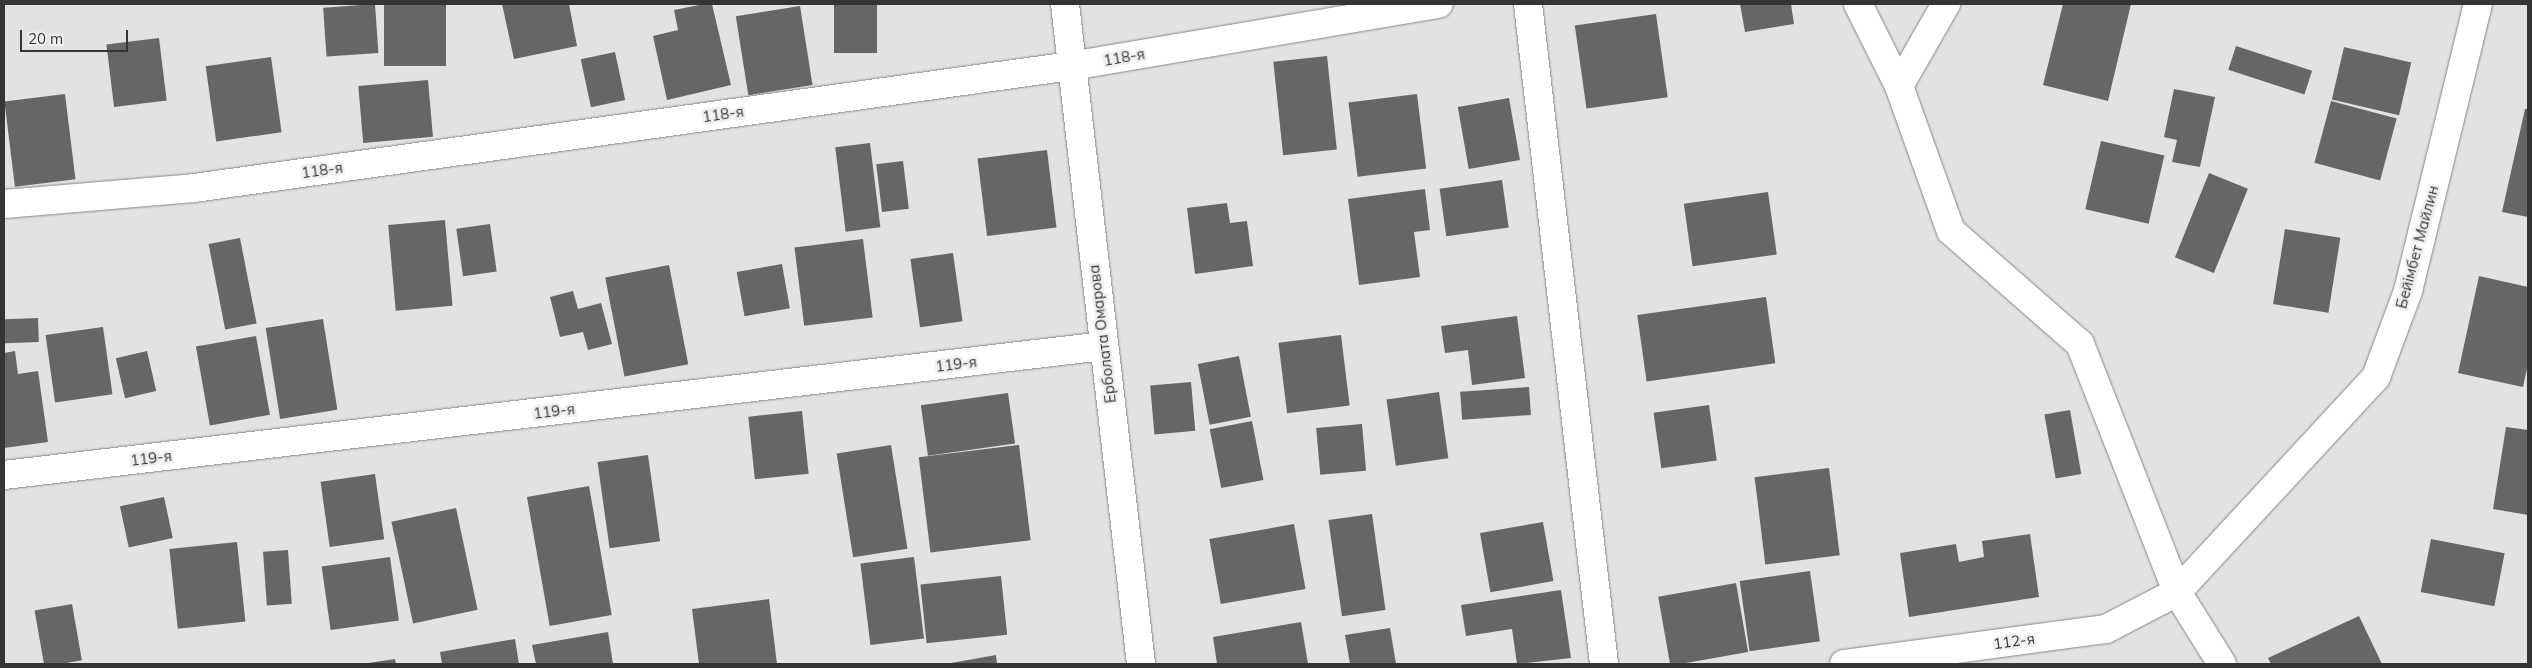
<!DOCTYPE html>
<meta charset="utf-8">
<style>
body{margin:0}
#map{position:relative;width:2532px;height:668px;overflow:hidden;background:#e2e2e3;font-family:Mulish,sans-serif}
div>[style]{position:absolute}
.building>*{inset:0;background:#676665;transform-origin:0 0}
.roads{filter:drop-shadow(0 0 1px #878788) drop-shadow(0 0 1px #878788)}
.street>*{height:28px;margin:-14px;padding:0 14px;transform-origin:14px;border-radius:14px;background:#fff}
span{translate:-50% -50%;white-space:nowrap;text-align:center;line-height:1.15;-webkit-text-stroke:5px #efeff1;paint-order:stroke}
.street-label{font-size:15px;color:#353535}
.frame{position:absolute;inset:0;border:5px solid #353535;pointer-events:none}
.scale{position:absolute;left:20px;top:30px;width:108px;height:22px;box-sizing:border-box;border:2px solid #353535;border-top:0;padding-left:6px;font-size:15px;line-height:18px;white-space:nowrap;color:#353535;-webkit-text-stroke:4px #efeff1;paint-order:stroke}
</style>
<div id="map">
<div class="building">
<i style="left:375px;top:4px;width:49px;height:52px;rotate:86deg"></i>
<i style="left:384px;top:4px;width:62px;height:62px"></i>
<i style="clip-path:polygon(502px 4px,569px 4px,577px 46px,514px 59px)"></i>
<i style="clip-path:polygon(704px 4px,712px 4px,731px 85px,667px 100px,653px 36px,678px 30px,674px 10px)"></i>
<i style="left:834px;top:4px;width:43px;height:49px"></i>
<i style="clip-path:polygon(1740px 4px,1791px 4px,1794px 24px,1745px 32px)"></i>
<i style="clip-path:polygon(2063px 4px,2131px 4px,2108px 101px,2043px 85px)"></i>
<i style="left:800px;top:6px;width:80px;height:65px;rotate:81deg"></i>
<i style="left:1656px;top:14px;width:84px;height:82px;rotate:82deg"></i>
<i style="left:159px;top:38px;width:63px;height:53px;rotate:83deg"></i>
<i style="left:2236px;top:46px;width:80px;height:25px;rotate:18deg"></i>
<i style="left:2344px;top:47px;width:69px;height:54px;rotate:13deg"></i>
<i style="left:615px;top:52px;width:49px;height:35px;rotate:78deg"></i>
<i style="left:1327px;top:56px;width:94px;height:54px;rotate:84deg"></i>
<i style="left:271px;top:57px;width:76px;height:66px;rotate:82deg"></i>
<i style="left:428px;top:80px;width:57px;height:70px;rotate:85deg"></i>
<i style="clip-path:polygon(2174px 89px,2215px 97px,2200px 167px,2172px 162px,2177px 140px,2164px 137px)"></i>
<i style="left:65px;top:94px;width:86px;height:61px;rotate:83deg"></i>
<i style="left:1417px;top:94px;width:75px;height:69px;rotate:83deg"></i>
<i style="left:1509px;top:98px;width:63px;height:52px;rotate:80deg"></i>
<i style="left:2331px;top:101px;width:68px;height:64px;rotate:15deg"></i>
<i style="clip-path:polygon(2525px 109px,2528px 109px,2528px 217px,2502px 212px)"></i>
<i style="left:2101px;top:141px;width:65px;height:70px;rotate:13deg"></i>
<i style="left:870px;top:143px;width:85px;height:35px;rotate:83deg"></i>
<i style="left:1047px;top:150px;width:78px;height:70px;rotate:83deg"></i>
<i style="left:903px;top:161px;width:48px;height:27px;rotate:83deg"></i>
<i style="left:2209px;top:173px;width:42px;height:91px;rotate:22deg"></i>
<i style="left:1502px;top:180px;width:48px;height:63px;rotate:82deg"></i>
<i style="clip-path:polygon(1425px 189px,1430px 230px,1414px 232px,1420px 277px,1359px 285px,1348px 199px)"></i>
<i style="left:1768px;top:192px;width:63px;height:85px;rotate:82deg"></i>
<i style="clip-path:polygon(1227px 203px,1230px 223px,1247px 221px,1253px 266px,1195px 274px,1187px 208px)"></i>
<i style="left:445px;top:220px;width:86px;height:57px;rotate:85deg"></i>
<i style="left:490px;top:224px;width:48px;height:34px;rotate:82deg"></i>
<i style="left:2285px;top:229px;width:56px;height:76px;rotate:9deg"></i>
<i style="left:240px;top:238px;width:87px;height:32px;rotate:79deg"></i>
<i style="left:863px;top:239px;width:79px;height:69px;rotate:83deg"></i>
<i style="left:953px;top:253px;width:69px;height:43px;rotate:82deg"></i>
<i style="left:782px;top:264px;width:45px;height:46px;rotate:80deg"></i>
<i style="left:669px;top:265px;width:101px;height:65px;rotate:79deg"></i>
<i style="clip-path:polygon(2479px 276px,2528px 287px,2528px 364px,2523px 387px,2458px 373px)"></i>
<i style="clip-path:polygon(573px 291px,578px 309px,601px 303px,612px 344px,588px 350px,583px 332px,560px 337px,550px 297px)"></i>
<i style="left:1766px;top:297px;width:67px;height:130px;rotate:82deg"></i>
<i style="clip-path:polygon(1517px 316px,1525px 378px,1472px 385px,1468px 350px,1445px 353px,1441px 326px)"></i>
<i style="left:38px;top:318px;width:24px;height:34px;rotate:88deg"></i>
<i style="left:323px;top:319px;width:92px;height:58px;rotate:81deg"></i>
<i style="left:103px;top:327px;width:68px;height:58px;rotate:82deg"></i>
<i style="left:1341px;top:335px;width:71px;height:63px;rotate:83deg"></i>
<i style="left:256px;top:336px;width:80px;height:61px;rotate:80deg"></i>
<i style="clip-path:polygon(15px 351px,18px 374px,38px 371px,48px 442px,4px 448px,4px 353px)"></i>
<i style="left:147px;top:351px;width:41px;height:32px;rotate:77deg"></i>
<i style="left:1239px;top:356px;width:62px;height:42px;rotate:79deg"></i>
<i style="left:1191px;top:382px;width:49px;height:41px;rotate:85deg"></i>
<i style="left:1529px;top:387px;width:28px;height:69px;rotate:86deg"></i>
<i style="left:1439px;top:392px;width:67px;height:53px;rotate:82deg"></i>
<i style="left:1008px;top:393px;width:51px;height:88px;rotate:82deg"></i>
<i style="left:1709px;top:405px;width:56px;height:56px;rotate:82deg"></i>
<i style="left:2070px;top:410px;width:65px;height:26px;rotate:80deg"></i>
<i style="left:802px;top:411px;width:63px;height:54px;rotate:84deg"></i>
<i style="left:1252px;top:421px;width:60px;height:43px;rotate:79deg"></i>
<i style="left:1362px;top:424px;width:47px;height:46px;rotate:85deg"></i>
<i style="clip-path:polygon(2506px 427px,2528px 430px,2528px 515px,2493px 509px)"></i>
<i style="left:891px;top:445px;width:105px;height:55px;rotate:81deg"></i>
<i style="left:1019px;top:445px;width:96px;height:101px;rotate:83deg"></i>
<i style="left:648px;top:455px;width:87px;height:51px;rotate:82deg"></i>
<i style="left:1829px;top:468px;width:88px;height:75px;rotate:83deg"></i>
<i style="left:375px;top:474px;width:66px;height:55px;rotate:82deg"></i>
<i style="left:589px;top:486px;width:131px;height:63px;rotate:80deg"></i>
<i style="left:164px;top:497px;width:42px;height:45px;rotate:78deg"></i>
<i style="left:456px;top:508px;width:104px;height:66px;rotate:78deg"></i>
<i style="left:1372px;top:514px;width:97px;height:44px;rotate:82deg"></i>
<i style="left:1543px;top:522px;width:60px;height:64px;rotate:80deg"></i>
<i style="left:1294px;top:524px;width:66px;height:86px;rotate:80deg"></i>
<i style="clip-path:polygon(2030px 534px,2039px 597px,1909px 617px,1900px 553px,1956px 544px,1959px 562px,1984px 557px,1982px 541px)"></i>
<i style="left:2431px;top:539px;width:75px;height:54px;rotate:11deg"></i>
<i style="left:237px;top:542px;width:80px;height:68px;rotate:84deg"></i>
<i style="left:288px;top:550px;width:54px;height:25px;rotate:86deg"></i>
<i style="left:390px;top:557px;width:64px;height:69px;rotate:82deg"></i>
<i style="left:914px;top:557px;width:82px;height:54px;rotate:83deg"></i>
<i style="left:1810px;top:571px;width:71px;height:71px;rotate:82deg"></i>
<i style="left:1001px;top:576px;width:59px;height:81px;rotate:84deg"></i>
<i style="left:1736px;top:583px;width:70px;height:79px;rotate:80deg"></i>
<i style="clip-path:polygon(1561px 590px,1571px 658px,1517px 664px,1512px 629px,1466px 636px,1461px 605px)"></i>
<i style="clip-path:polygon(769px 599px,777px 664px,699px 664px,692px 609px)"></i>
<i style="left:72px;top:604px;width:57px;height:38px;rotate:80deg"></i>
<i style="clip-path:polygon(2359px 616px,2382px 664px,2271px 664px,2268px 658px)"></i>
<i style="clip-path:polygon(1301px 622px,1308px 664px,1217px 664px,1213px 637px)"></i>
<i style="clip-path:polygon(1390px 628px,1396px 664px,1350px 664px,1345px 635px)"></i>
<i style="clip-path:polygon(608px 632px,613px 664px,536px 664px,532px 645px)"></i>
<i style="clip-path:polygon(515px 639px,519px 664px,442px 664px,440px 652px)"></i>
<i style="clip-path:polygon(996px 655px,997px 664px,951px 664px,951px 663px)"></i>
<i style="clip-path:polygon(395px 659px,396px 664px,368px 664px,368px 663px)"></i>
</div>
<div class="roads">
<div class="street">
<i style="left:1065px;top:4px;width:664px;rotate:83.43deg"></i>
<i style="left:1528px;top:4px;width:664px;rotate:83.43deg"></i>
<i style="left:1858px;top:4px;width:92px;rotate:63.4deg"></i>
<i style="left:1899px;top:86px;width:154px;rotate:70.3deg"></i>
<i style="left:1951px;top:231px;width:171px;rotate:41.2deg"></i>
<i style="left:2080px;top:344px;width:266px;rotate:68.6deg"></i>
<i style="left:2177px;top:592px;width:85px;rotate:58deg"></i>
<i style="left:1899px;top:86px;width:95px;rotate:-60.2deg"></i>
<i style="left:4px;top:204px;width:191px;rotate:-4.8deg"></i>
<i style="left:194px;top:188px;width:885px;rotate:-7.92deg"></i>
<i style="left:1071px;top:66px;width:373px;rotate:-9.6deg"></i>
<i style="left:4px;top:475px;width:1107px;rotate:-6.69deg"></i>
<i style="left:1844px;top:664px;width:264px;rotate:-7.6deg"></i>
<i style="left:2106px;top:629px;width:80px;rotate:-27.5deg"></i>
<i style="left:2177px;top:592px;width:293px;rotate:-47.2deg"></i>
<i style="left:2376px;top:377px;width:92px;rotate:-69.6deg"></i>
<i style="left:2408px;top:291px;width:295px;rotate:-76.3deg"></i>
</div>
</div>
<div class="street-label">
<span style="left:1124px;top:57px;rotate:-10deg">118-я</span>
<span style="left:723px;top:114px;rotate:-8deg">118-я</span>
<span style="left:322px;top:170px;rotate:-8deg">118-я</span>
<span style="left:2417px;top:247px;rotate:-75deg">Бейімбет Майлин</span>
<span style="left:1102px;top:334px;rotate:-97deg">Ерболата Омарова</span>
<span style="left:956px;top:364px;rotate:-7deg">119-я</span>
<span style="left:554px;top:411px;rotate:-7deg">119-я</span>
<span style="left:151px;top:458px;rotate:-7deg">119-я</span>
<span style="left:2014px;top:641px;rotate:-8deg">112-я</span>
</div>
<div class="frame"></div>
<div class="scale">20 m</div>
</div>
